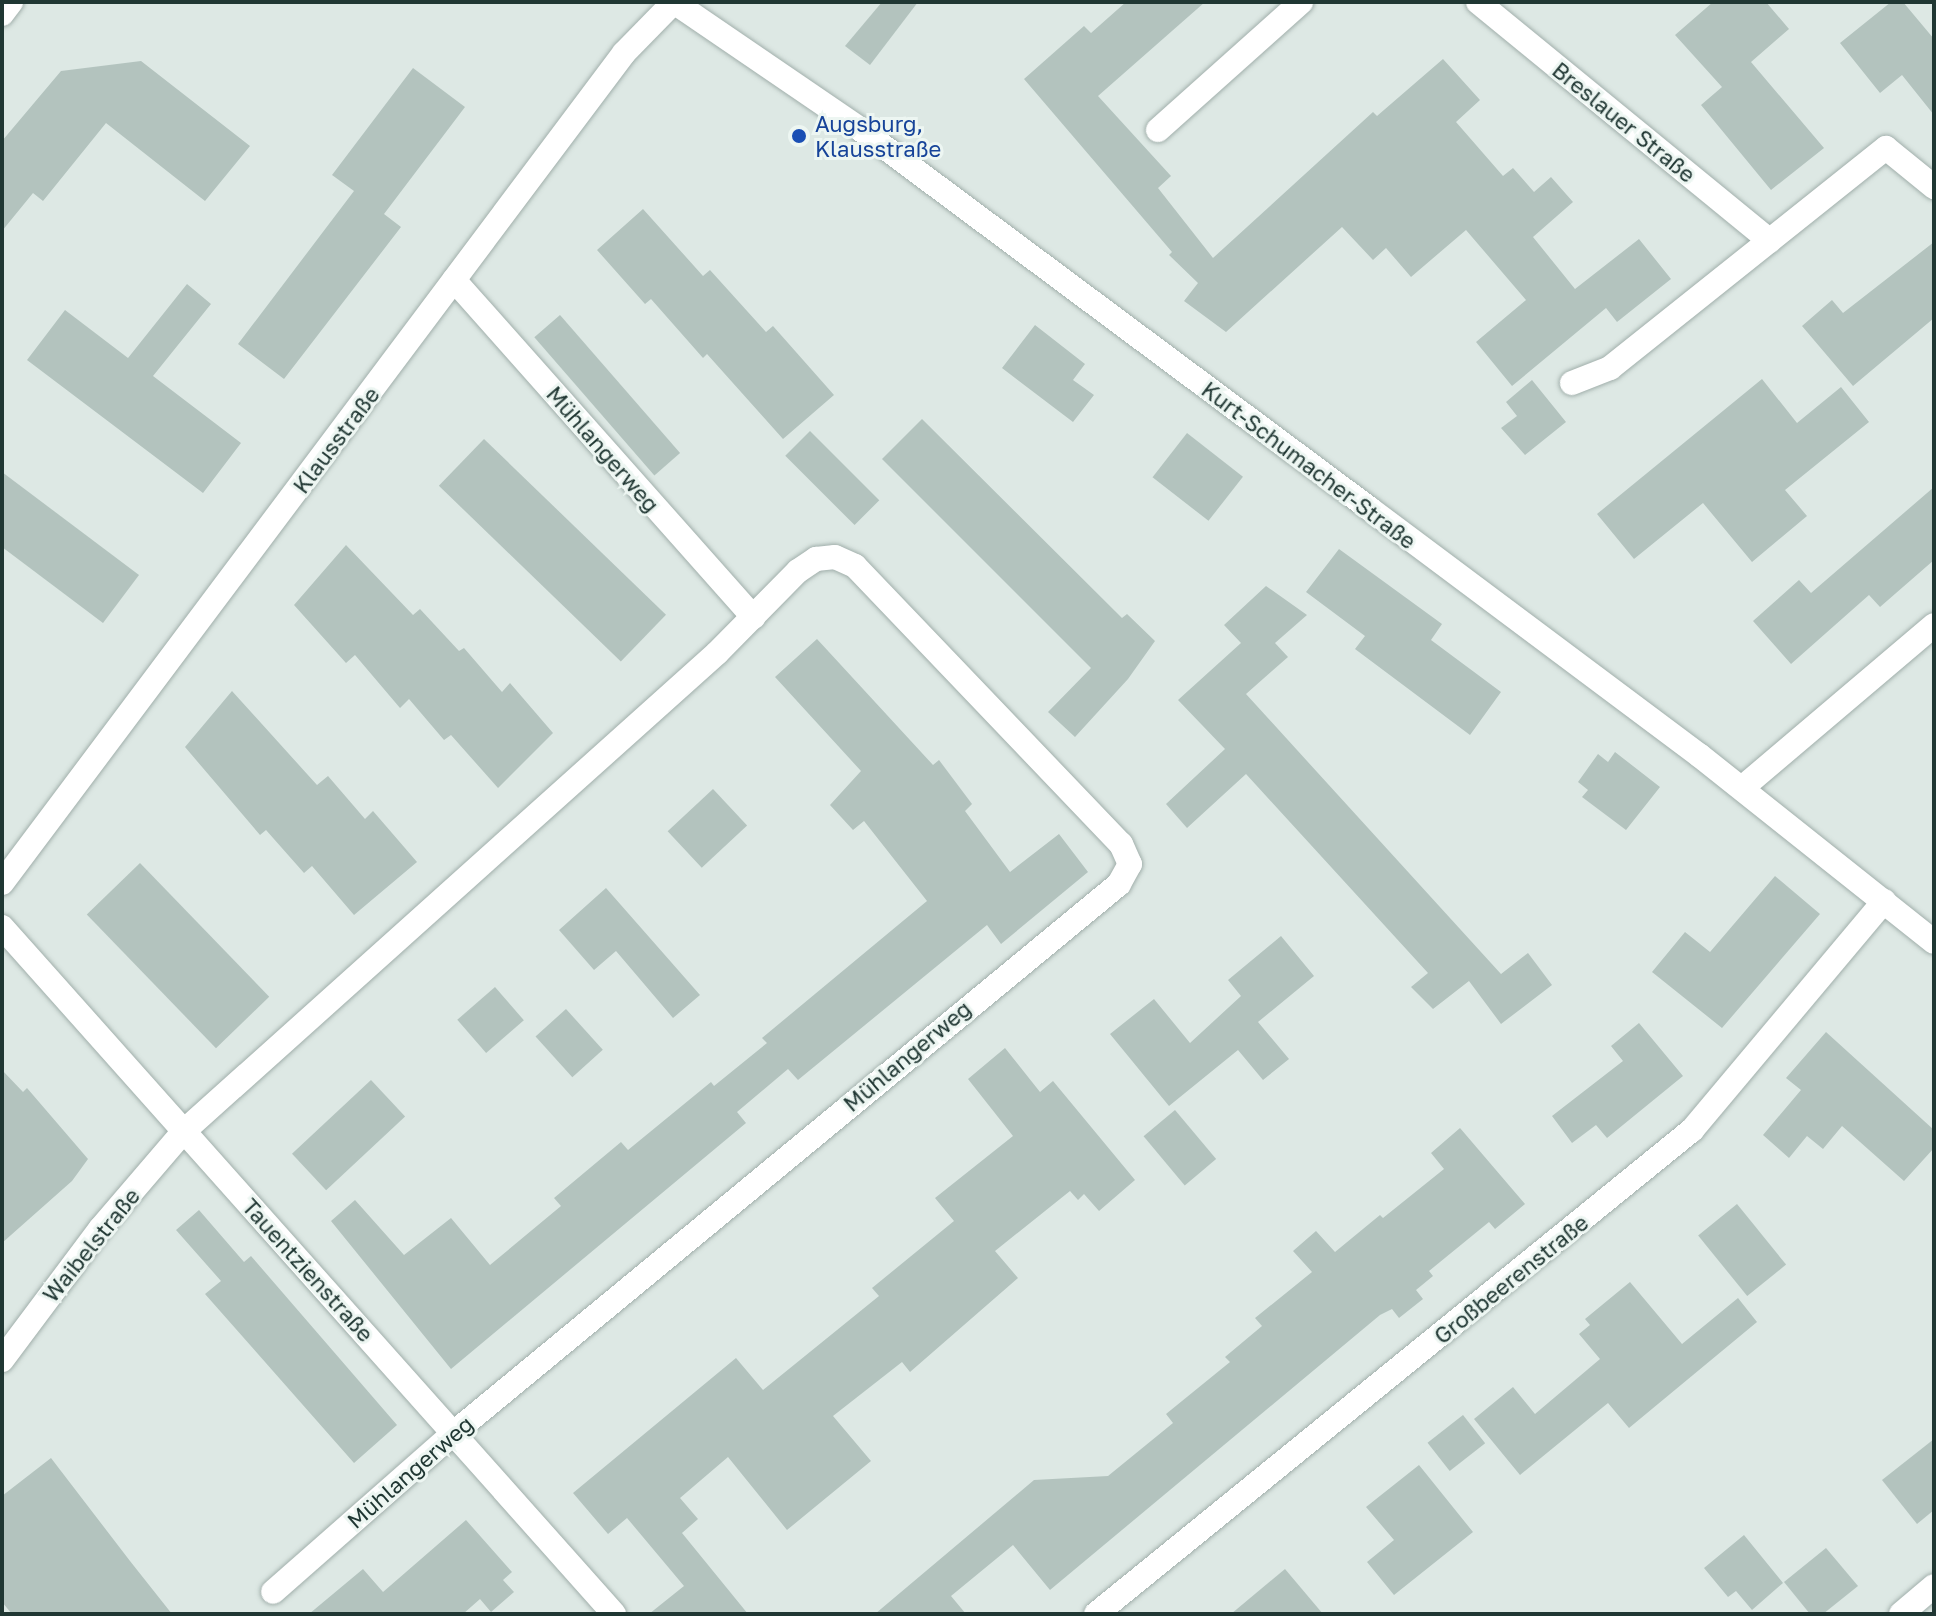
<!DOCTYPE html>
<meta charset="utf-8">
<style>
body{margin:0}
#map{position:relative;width:1936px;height:1616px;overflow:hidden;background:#dde8e4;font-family:"Golos Text",sans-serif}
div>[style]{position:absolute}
.building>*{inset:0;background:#b3c3be;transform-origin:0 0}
.roads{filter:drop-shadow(0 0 2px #a1afab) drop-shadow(0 0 2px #a1afab)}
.minor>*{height:24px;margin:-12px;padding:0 12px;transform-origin:12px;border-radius:12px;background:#fff}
.dots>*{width:22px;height:22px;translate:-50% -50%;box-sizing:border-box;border:4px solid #edf6f2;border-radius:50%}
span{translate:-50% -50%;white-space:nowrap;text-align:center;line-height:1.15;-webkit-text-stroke:6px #edf6f2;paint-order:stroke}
.street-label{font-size:22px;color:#203733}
.transit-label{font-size:22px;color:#164399}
.left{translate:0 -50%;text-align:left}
.frame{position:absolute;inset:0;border:4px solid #203733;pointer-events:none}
</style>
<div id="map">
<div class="building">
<i style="clip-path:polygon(882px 2px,918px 2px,870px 65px,845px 46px)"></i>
<i style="clip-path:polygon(1126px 2px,1205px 2px,1098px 96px,1171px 176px,1158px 188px,1213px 258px,1373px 112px,1377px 116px,1443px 59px,1480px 100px,1456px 122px,1503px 176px,1513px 168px,1534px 192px,1551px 177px,1573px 202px,1533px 237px,1575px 289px,1639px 239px,1671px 279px,1617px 322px,1606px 308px,1512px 386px,1476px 342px,1526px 300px,1466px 230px,1411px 277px,1386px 248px,1373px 260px,1342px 227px,1226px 332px,1184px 301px,1198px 283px,1169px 255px,1172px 252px,1024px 79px,1084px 26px,1091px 33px)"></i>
<i style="clip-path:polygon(1713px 2px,1766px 2px,1789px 29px,1751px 62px,1824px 148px,1771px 190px,1701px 105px,1722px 87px,1675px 35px)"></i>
<i style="clip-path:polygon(1891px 2px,1903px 2px,1934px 39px,1934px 115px,1902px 75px,1880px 93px,1840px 43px)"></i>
<i style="clip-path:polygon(141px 61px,250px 146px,205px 201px,106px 123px,43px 201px,33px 193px,2px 231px,2px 141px,61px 71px)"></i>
<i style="clip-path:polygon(413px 68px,465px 107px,384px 214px,401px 227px,284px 379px,238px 344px,354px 191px,332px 175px)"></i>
<i style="clip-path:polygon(643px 209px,703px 276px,710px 270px,766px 332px,773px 326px,834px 395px,783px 439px,707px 354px,703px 358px,651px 299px,645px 304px,597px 250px)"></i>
<i style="clip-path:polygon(1934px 242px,1934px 318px,1853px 386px,1802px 326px,1832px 300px,1843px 313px)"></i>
<i style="clip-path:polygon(187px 284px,211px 304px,153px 376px,241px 443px,203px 493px,27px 360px,65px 310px,128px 358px)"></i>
<i style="left:560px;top:315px;width:183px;height:34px;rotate:49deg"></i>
<i style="clip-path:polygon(1035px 325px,1085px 364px,1073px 380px,1094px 395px,1073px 422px,1002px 368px)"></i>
<i style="clip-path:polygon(1762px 379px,1797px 423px,1841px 387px,1869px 422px,1785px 490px,1807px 516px,1752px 562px,1703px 503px,1634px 559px,1597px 514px)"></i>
<i style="clip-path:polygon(1532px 380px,1566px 422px,1525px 455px,1501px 428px,1517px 416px,1506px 402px)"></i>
<i style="clip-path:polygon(922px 419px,1122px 618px,1127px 614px,1155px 641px,1128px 679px,1075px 737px,1048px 712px,1091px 668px,882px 459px)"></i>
<i style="left:810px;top:431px;width:98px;height:35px;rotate:45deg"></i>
<i style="left:1187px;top:433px;width:71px;height:56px;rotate:38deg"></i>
<i style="left:484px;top:439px;width:253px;height:65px;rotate:44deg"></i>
<i style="clip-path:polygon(2px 472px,139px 575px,103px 623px,2px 547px)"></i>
<i style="clip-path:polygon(1934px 487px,1934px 560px,1880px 607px,1869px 595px,1791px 664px,1753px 621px,1799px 580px,1811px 593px)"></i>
<i style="clip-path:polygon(346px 545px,413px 615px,420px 609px,459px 651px,464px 648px,502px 692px,510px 683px,553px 733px,498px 788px,451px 735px,444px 740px,409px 699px,400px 708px,355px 655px,346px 663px,294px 605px)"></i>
<i style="clip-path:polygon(1339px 549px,1442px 624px,1431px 640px,1501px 692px,1470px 735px,1355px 649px,1365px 636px,1306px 592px)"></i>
<i style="clip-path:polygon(1266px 586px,1307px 615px,1275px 643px,1288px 657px,1246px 694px,1501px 974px,1528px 953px,1552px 985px,1501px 1024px,1469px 981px,1433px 1009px,1411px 987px,1428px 973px,1246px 774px,1187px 828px,1166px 804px,1225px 749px,1178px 700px,1241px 643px,1224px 625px)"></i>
<i style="clip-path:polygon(817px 639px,933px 765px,939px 760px,972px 804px,965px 811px,1010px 872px,1059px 834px,1088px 872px,1001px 944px,987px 925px,798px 1080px,788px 1069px,737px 1112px,746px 1123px,451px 1369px,331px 1221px,355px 1200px,404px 1255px,451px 1218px,490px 1265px,561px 1206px,554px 1198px,621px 1142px,628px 1150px,711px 1082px,714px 1086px,767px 1043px,762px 1038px,927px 901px,864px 821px,853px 830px,830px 805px,861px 771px,775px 677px)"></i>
<i style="clip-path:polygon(232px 691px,317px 785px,328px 776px,365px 819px,373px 811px,417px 862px,354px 915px,312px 866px,304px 873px,266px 830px,260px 835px,185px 747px)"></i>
<i style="clip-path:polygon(1615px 752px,1660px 787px,1626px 830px,1582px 797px,1588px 790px,1578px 782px,1598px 754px,1608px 762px)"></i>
<i style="left:713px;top:789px;width:50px;height:62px;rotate:47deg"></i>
<i style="left:140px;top:863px;width:186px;height:74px;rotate:46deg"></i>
<i style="clip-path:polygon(1775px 876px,1820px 914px,1722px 1028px,1652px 972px,1685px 932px,1710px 952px)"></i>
<i style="clip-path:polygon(606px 888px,700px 995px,673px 1018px,616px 951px,594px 970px,559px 930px)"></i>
<i style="clip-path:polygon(1281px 936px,1314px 976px,1258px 1022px,1289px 1059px,1263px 1080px,1238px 1050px,1169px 1106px,1110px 1034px,1154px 999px,1190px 1043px,1241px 996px,1228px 980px)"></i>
<i style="left:495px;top:987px;width:44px;height:50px;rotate:49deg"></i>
<i style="left:566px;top:1009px;width:55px;height:41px;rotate:48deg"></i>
<i style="clip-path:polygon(1639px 1023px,1683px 1076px,1607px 1138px,1596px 1125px,1572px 1143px,1552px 1116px,1623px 1061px,1611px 1046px)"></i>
<i style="clip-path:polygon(1826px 1032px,1934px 1130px,1934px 1148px,1904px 1181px,1842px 1126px,1823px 1149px,1807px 1136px,1789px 1158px,1763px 1135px,1801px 1090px,1786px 1078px)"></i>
<i style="clip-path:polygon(1005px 1048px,1040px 1092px,1053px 1081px,1135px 1180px,1099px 1211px,1084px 1194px,1078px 1200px,1070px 1191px,995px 1251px,1018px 1278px,910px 1372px,902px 1362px,833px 1416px,871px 1461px,787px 1530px,728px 1457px,680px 1498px,698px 1519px,682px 1533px,748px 1614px,649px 1614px,684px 1586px,627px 1518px,608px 1534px,573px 1493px,736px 1358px,763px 1390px,879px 1296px,872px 1288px,954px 1221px,935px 1198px,1013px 1136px,968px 1079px)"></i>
<i style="clip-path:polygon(2px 1070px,23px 1092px,27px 1088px,88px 1159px,72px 1181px,2px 1243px)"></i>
<i style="left:371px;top:1080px;width:50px;height:108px;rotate:47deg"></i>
<i style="left:1175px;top:1110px;width:64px;height:41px;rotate:50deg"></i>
<i style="clip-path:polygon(1460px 1128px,1525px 1204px,1495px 1229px,1489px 1222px,1429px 1271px,1433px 1276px,1416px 1290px,1423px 1299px,1399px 1318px,1392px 1309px,1380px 1315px,1050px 1590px,1013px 1545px,951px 1596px,966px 1614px,875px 1614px,1034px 1480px,1108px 1476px,1173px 1423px,1166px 1414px,1230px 1362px,1225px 1357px,1262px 1326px,1255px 1318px,1312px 1272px,1293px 1251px,1316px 1231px,1335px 1252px,1380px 1215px,1383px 1218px,1444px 1169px,1431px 1153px)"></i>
<i style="left:1737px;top:1204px;width:78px;height:50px;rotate:51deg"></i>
<i style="clip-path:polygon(199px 1210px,244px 1262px,251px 1256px,397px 1425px,354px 1463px,205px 1294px,221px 1281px,176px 1230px)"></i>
<i style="clip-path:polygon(1630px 1282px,1682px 1344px,1738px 1298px,1757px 1322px,1629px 1428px,1608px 1403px,1520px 1475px,1474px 1419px,1513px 1387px,1535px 1414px,1600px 1359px,1579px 1334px,1590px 1325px,1585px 1319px)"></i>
<i style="left:1463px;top:1415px;width:36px;height:45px;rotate:52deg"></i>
<i style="clip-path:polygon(1934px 1439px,1934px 1510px,1917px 1524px,1882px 1480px)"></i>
<i style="clip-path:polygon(51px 1458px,130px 1561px,172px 1614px,12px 1614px,2px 1602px,2px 1496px)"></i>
<i style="clip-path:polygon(1419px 1465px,1473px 1532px,1394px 1595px,1367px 1562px,1394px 1540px,1366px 1507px)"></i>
<i style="clip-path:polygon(466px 1520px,512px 1572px,503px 1580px,514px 1592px,491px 1612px,480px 1599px,463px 1614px,309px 1614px,363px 1569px,383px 1592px)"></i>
<i style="clip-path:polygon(1744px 1535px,1783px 1583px,1752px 1610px,1736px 1591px,1728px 1597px,1704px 1568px)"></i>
<i style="clip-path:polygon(1826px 1548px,1858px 1586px,1823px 1614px,1810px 1614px,1784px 1582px)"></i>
<i style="clip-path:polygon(1285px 1569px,1323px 1614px,1231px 1614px)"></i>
</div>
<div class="roads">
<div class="minor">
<i style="left:674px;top:2px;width:225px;rotate:34.3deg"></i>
<i style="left:860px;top:129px;width:636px;rotate:36.69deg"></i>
<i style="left:1370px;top:509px;width:411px;rotate:36.8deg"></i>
<i style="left:1699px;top:755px;width:300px;rotate:38.5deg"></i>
<i style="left:1478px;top:2px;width:377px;rotate:39.3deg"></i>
<i style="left:2px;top:14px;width:15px;rotate:-53deg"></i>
<i style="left:1158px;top:130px;width:192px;rotate:-41.8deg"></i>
<i style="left:454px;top:280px;width:451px;rotate:48.4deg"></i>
<i style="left:1572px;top:383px;width:41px;rotate:-21.5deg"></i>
<i style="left:1610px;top:368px;width:353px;rotate:-38.6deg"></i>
<i style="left:1886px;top:148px;width:62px;rotate:39.1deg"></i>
<i style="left:1742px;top:788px;width:252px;rotate:-40.3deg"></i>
<i style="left:2px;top:883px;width:1037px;rotate:-53.15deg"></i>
<i style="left:624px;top:53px;width:71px;rotate:-45.6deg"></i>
<i style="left:2px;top:927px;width:920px;rotate:48.3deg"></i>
<i style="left:2px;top:1360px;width:164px;rotate:-53.2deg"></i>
<i style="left:100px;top:1229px;width:128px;rotate:-49.4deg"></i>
<i style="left:183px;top:1132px;width:717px;rotate:-41.89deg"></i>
<i style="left:717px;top:653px;width:115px;rotate:-45.4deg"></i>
<i style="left:798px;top:571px;width:22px;rotate:-34deg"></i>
<i style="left:816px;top:559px;width:19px;rotate:-6deg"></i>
<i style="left:835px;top:557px;width:22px;rotate:24deg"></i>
<i style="left:855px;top:566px;width:385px;rotate:46.3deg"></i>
<i style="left:1121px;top:844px;width:22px;rotate:66deg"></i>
<i style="left:1130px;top:864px;width:23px;rotate:119deg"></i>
<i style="left:1119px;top:884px;width:861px;rotate:140.47deg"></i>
<i style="left:455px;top:1432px;width:242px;rotate:138.7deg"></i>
<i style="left:1096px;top:1614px;width:768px;rotate:-39.08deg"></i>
<i style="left:1692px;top:1130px;width:299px;rotate:-50deg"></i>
<i style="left:1901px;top:1614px;width:43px;rotate:-40.3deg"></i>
</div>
</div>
<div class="dots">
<i style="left:799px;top:136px;background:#1a4fb4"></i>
</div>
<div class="street-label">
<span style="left:1624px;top:122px;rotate:39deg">Breslauer Straße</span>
<span style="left:336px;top:440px;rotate:-53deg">Klausstraße</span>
<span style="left:603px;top:449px;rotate:49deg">Mühlangerweg</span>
<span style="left:1309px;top:465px;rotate:37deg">Kurt-Schumacher-Straße</span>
<span style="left:907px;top:1056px;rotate:-40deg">Mühlangerweg</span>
<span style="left:91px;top:1245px;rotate:-51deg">Waibelstraße</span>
<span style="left:308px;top:1270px;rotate:48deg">Tauentzienstraße</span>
<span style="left:1511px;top:1279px;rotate:-39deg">Großbeerenstraße</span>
<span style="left:410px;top:1472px;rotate:-41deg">Mühlangerweg</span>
</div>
<div class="transit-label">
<span class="left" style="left:815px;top:136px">Augsburg,<br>Klausstraße</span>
</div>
<div class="frame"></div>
</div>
